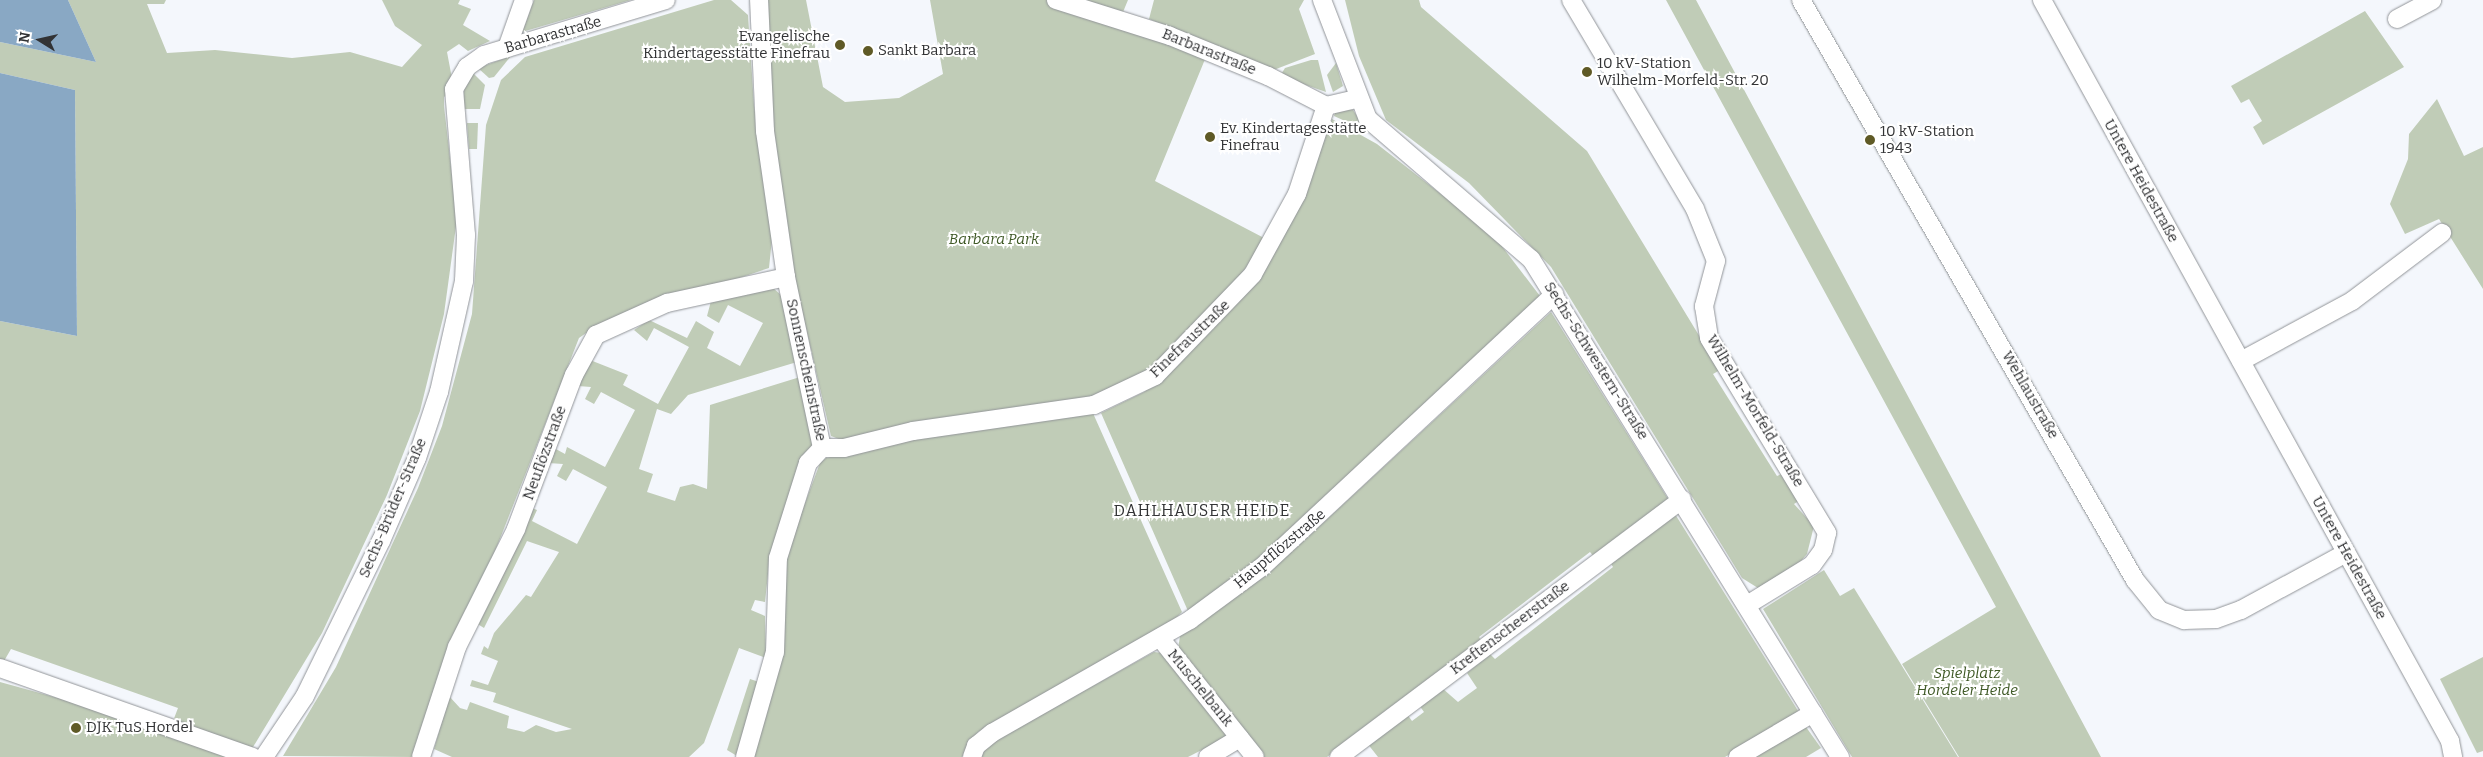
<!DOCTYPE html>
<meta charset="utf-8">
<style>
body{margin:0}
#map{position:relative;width:2483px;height:757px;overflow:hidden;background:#f4f7fc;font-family:Bitter,serif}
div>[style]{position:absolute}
.green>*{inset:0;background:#c0ccb7}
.water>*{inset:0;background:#89a8c4}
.roads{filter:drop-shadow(0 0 1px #919498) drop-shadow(0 0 1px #919498)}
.minor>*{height:18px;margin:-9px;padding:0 9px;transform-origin:9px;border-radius:9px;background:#fff}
.dots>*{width:14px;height:14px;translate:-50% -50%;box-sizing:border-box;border:2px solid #fff;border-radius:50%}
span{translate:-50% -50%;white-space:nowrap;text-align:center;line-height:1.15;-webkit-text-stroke:4px #fff;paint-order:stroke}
.street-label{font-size:15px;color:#323335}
.poi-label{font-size:15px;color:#323335}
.right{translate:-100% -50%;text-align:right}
.left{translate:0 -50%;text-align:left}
.park-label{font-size:15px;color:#3f5926;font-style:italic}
.neighbourhood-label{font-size:16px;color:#323335;letter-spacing:1px}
.north{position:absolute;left:15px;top:15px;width:50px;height:50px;-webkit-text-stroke:4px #fff;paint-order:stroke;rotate:280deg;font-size:14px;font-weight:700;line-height:20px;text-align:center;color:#323335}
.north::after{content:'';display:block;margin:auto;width:18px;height:22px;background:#323335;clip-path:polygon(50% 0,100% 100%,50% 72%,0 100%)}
</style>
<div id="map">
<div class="green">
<i style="clip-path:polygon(68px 0,166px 0,164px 4px,147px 4px,167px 53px,215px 50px,292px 58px,350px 52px,402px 67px,422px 45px,395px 26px,382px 0,460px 0,458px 4px,471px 9px,463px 25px,490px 41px,468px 51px,459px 44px,447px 52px,454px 89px,444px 97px,444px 106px,457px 219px,444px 314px,420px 411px,387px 495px,322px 633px,247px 757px,0 757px,0 682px,170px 729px,178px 708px,11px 649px,0 668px,0 321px,77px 336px,75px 90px,0 73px,0 42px,96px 62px)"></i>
<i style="clip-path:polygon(534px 0,631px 0,522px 32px)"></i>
<i style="clip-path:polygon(714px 0,731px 0,748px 15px,754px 105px,772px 239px,769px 268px,596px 326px,579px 338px,414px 757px,283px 756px,336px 667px,418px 488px,442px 426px,472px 314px,486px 125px,501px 80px,525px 57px)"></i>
<i style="clip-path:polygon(765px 0,806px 0,823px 87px,845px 102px,899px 98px,943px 74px,930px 0,1049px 0,1208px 52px,1155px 181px,1266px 239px,1233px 286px,1152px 368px,1094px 398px,844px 441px,831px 436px,793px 272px,767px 93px)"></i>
<i style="clip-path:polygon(1085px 0,1128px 0,1123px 12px)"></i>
<i style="clip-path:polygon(1154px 0,1304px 0,1299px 9px,1315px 54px,1271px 71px,1149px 19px)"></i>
<i style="clip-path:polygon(1345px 0,1419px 0,1421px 7px,1587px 151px,1720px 370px,1713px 374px,1777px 476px,1784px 473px,1800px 500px,1794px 504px,1814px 526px,1807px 554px,1801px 561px,1758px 588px,1742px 578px,1551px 267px,1469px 183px,1386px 120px,1359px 56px)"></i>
<i style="clip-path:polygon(1666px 0,1696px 0,2101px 757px,1959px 757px,1902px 664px,1996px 607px)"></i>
<i style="clip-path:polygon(2365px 11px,2404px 67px,2263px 145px,2253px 127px,2262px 121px,2249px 99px,2241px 103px,2231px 86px)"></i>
<i style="clip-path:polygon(511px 56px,494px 77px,489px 78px,478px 68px)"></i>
<i style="clip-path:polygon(1311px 60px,1318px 60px,1326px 92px,1280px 76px,1285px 68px)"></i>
<i style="clip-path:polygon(1336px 63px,1343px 86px,1333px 92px,1327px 75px)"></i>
<i style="clip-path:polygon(472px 72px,485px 85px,480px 109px,464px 109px,464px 87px)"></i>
<i style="clip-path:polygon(2437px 99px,2464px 156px,2483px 147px,2483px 289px,2439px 219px,2405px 234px,2390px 204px,2408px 159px,2409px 134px)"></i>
<i style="clip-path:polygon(1348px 108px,1353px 110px,1367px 131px,1334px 116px,1336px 110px)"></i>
<i style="clip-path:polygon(1332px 119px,1377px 144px,1478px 223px,1501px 245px,1540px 296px,1260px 558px,1188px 611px,1101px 413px,1144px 392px,1237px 303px,1305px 190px)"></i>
<i style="clip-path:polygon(467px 123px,478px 123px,477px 149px,469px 149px)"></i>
<i style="clip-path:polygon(772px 287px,781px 295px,797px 362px,688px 395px,671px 414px,657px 409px,639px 469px,653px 474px,647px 492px,675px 501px,680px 487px,693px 484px,707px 489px,710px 405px,800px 377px,814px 444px,801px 460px,770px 555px,765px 602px,755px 600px,751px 610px,765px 616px,766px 658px,739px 648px,704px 743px,689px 757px,452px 757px,434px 749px,432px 756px,449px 696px,460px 708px,467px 710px,470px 702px,509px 716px,507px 728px,524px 732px,536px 725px,556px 732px,572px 729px,493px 702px,496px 693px,470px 686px,472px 680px,488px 685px,498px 661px,481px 654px,484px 646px,488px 649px,494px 633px,526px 595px,531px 597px,559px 552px,527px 541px,484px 628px,476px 623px,532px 508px,537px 510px,532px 521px,577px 544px,607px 487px,573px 469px,566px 481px,557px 476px,563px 464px,548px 463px,554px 448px,565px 454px,567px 447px,605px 467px,635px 410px,601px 392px,594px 404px,585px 399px,591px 387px,578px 386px,590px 360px,628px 375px,623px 385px,658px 404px,689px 347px,654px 328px,647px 341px,634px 330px,649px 320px,687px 338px,696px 321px,714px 332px,707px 348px,740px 366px,763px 323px,728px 305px,719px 323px,707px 316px,711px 301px)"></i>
<i style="clip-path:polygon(1551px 312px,1670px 502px,1595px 558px,1590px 552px,1479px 637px,1483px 643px,1327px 757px,1264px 757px,1178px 649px,1180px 636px,1297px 547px)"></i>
<i style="clip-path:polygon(1092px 411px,1182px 612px,1172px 622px,978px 732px,962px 757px,752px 757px,781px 663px,781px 567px,820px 463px,826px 458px,923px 434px)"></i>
<i style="clip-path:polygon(1675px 514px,1800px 714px,1725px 757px,1378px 757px,1367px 743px,1407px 714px,1412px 721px,1424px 712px,1419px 705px,1442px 688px,1458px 702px,1466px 696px,1477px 688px,1467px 673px,1490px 654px,1495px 659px,1613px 567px,1610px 562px)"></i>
<i style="clip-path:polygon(1824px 570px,1840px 596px,1854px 588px,1958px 757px,1852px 757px,1763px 609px)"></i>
<i style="clip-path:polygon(1154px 652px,1163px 653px,1231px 735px,1188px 757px,979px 757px,988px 744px)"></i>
<i style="clip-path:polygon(2483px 657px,2483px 751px,2477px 753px,2440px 679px)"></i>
<i style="clip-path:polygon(750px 679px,759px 682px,737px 756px,727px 750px)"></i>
<i style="clip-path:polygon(1806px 727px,1821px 748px,1806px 757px,1753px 757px)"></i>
</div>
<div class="water">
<i style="clip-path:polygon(0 0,68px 0,96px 62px,0 42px)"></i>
<i style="clip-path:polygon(0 73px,75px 90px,77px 336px,0 321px)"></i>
</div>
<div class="roads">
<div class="minor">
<i style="left:1056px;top:0;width:120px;rotate:17.5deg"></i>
<i style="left:1170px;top:36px;width:106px;rotate:22.2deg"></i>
<i style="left:1268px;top:76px;width:65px;rotate:27.3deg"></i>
<i style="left:1326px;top:106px;width:32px;rotate:-13deg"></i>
<i style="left:1322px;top:0;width:128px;rotate:68.9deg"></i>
<i style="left:1368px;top:119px;width:215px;rotate:40.7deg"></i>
<i style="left:1531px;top:259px;width:586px;rotate:58.18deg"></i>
<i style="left:1571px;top:0;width:243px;rotate:59.3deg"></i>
<i style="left:1695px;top:209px;width:56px;rotate:68deg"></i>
<i style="left:1716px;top:261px;width:47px;rotate:104.9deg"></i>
<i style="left:1704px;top:306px;width:32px;rotate:81deg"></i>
<i style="left:1709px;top:338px;width:228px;rotate:58.8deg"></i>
<i style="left:1827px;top:533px;width:17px;rotate:103deg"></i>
<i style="left:1823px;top:550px;width:19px;rotate:126deg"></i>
<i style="left:1812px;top:565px;width:76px;rotate:148.4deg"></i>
<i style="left:1801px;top:0;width:669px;rotate:60.06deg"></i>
<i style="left:2135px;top:580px;width:38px;rotate:51deg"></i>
<i style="left:2159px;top:610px;width:27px;rotate:22deg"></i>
<i style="left:2184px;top:620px;width:32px;rotate:-2deg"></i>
<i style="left:2216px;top:619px;width:27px;rotate:-20deg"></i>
<i style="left:2241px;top:610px;width:119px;rotate:-28.5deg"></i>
<i style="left:2042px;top:0;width:846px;rotate:61.16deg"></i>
<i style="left:2450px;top:741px;width:16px;rotate:79deg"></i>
<i style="left:2397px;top:19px;width:40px;rotate:-28deg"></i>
<i style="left:507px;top:48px;width:51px;rotate:-70.5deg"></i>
<i style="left:2241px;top:361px;width:126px;rotate:-28.4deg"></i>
<i style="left:2352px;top:301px;width:113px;rotate:-37.1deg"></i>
<i style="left:822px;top:448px;width:22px"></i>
<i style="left:844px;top:448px;width:71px;rotate:-13.8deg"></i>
<i style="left:913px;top:431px;width:183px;rotate:-8.2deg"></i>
<i style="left:1094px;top:405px;width:68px;rotate:-25.4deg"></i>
<i style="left:1155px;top:376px;width:141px;rotate:-46.1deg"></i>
<i style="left:1253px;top:274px;width:91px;rotate:-61.2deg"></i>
<i style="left:1297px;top:194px;width:93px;rotate:-71.8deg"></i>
<i style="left:1160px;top:638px;width:152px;rotate:51.4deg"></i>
<i style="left:0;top:668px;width:268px;rotate:19.4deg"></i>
<i style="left:264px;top:757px;width:73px;rotate:-56.1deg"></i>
<i style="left:305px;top:696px;width:173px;rotate:-63.9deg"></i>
<i style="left:381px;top:541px;width:90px;rotate:-66.6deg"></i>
<i style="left:417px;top:458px;width:70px;rotate:-71.6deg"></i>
<i style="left:439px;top:392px;width:114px;rotate:-77.3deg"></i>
<i style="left:464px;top:281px;width:46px;rotate:-87.5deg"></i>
<i style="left:466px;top:235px;width:146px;rotate:-94.7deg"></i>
<i style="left:454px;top:89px;width:26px;rotate:-59deg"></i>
<i style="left:467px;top:67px;width:21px;rotate:-35deg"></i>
<i style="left:484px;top:55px;width:190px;rotate:-16.8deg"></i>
<i style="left:421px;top:757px;width:116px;rotate:-71.9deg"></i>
<i style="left:457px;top:647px;width:132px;rotate:-63.4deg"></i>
<i style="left:516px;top:529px;width:165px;rotate:-69.4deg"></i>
<i style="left:574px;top:375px;width:46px;rotate:-61.2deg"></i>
<i style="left:596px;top:335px;width:78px;rotate:-24.3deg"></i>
<i style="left:667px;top:303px;width:122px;rotate:-12.3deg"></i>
<i style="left:745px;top:757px;width:109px;rotate:-74.1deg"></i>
<i style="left:775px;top:652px;width:94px;rotate:-88.2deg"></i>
<i style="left:778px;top:558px;width:100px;rotate:-72.5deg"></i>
<i style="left:808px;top:463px;width:21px;rotate:-47deg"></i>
<i style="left:822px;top:448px;width:175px;rotate:-101.9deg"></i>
<i style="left:786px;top:277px;width:148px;rotate:-98.2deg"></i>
<i style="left:765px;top:131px;width:131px;rotate:-92.6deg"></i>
<i style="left:972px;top:757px;width:12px;rotate:-70deg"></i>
<i style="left:976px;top:746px;width:21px;rotate:-39deg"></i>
<i style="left:992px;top:733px;width:228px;rotate:-29.7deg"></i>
<i style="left:1190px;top:620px;width:89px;rotate:-36.4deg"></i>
<i style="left:1262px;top:567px;width:400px;rotate:-43deg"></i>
<i style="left:1208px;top:757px;width:37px;rotate:-31deg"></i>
<i style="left:1339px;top:757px;width:429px;rotate:-36.9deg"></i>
<i style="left:1738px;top:757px;width:87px;rotate:-30.4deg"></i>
</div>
</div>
<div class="dots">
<i style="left:840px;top:45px;background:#5f5a26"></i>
<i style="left:868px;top:51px;background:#5f5a26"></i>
<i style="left:1587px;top:72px;background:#5f5a26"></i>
<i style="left:1210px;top:137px;background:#5f5a26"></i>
<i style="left:1870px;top:140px;background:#5f5a26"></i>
<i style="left:76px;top:728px;background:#5f5a26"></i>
</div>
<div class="street-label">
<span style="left:553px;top:35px;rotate:-16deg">Barbarastraße</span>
<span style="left:1209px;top:52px;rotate:22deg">Barbarastraße</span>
<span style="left:2141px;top:181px;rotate:61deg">Untere Heidestraße</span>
<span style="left:1190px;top:339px;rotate:-44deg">Finefraustraße</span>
<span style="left:1596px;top:361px;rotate:58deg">Sechs-Schwestern-Straße</span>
<span style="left:806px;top:370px;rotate:78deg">Sonnenscheinstraße</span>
<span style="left:2030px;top:395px;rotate:60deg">Wehlaustraße</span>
<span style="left:1755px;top:411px;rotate:59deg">Wilhelm-Morfeld-Straße</span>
<span style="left:545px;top:453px;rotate:-70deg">Neuflözstraße</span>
<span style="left:393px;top:508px;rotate:-67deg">Sechs-Brüder-Straße</span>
<span style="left:1280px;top:549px;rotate:-40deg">Hauptflözstraße</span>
<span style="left:2349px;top:558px;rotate:61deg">Untere Heidestraße</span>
<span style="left:1510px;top:628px;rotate:-37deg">Kreftenscheerstraße</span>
<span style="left:1200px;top:688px;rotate:51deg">Muschelbank</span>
</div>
<div class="poi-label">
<span class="right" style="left:830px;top:45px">Evangelische<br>Kindertagesstätte Finefrau</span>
<span class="left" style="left:878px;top:51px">Sankt Barbara</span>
<span class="left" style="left:1597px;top:72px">10 kV-Station<br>Wilhelm-Morfeld-Str. 20</span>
<span class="left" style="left:1220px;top:137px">Ev. Kindertagesstätte<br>Finefrau</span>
<span class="left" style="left:1880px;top:140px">10 kV-Station<br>1943</span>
<span class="left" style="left:86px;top:728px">DJK TuS Hordel</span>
</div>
<div class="park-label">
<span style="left:994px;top:240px">Barbara Park</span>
<span style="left:1967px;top:682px">Spielplatz<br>Hordeler Heide</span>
</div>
<div class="neighbourhood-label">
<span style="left:1202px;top:511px">DAHLHAUSER HEIDE</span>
</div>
<div class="north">N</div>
</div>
